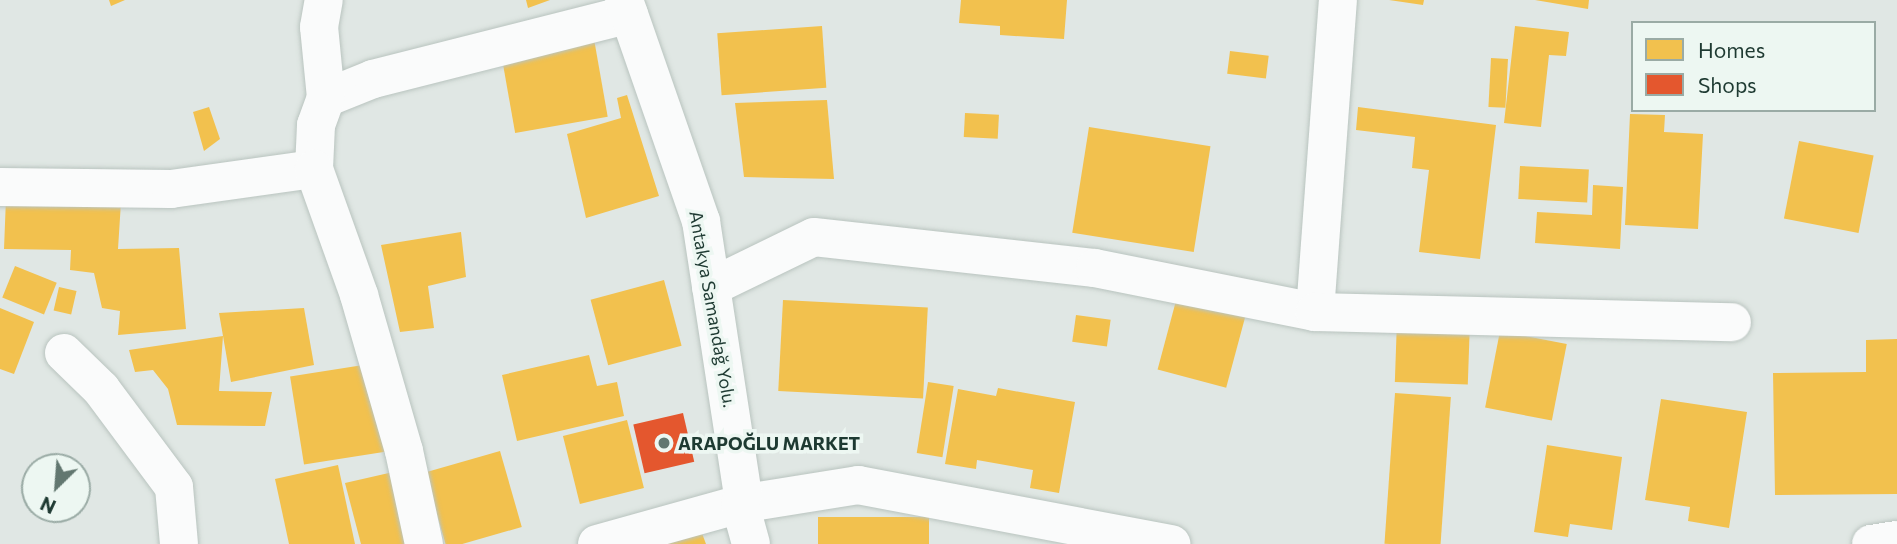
<!DOCTYPE html>
<meta charset="utf-8">
<style>
body{margin:0}
#map{position:relative;width:1897px;height:544px;overflow:hidden;background:#e0e7e4;font-family:Commissioner,sans-serif}
div>[style]{position:absolute}
.homes>*{inset:0;background:#f2c14e;transform-origin:0 0}
.shops>*{inset:0;background:#e4572e;transform-origin:0 0}
.roads{filter:drop-shadow(0 0 2px #b9c4bf) drop-shadow(0 0 2px #b9c4bf)}
.street>*{height:38px;margin:-19px;padding:0 19px;transform-origin:19px;border-radius:19px;background:#fafbfb}
.secondary>*{height:38px;margin:-19px;padding:0 19px;transform-origin:19px;border-radius:19px;background:#fafbfb}
.dots>*{width:19px;height:19px;translate:-50% -50%;box-sizing:border-box;border:4px solid #edf7f2;border-radius:50%}
span{translate:-50% -50%;white-space:nowrap;text-align:center;line-height:1.15;-webkit-text-stroke:7px #edf7f2;paint-order:stroke}
.street-label{font-size:18px;color:#1e3a32}
.poi-label{font-size:18px;color:#1e3a32;font-weight:700}
.left{translate:0 -50%;text-align:left}
.legend{position:absolute;left:1631px;top:21px;width:245px;height:91px;box-sizing:border-box;background:#edf7f2;border:2px solid #9aaba5;margin:0;padding:9px 12px;list-style:none;font-size:21px;color:#1e3a32}
.legend li{display:flex;align-items:center;gap:14px;height:35px}
.legend b{width:35px;border:2px solid #9aaba5}
.north{position:absolute;left:21px;top:453px;width:70px;height:70px;box-sizing:border-box;background:#edf7f2;border:2px solid #9aaba5;border-radius:50%;rotate:205deg;font-size:19px;font-weight:700;line-height:28px;text-align:center;color:#1e3a32}
.north::after{content:'';display:block;margin:auto;width:24px;height:32px;background:#627770;clip-path:polygon(50% 0,100% 100%,50% 72%,0 100%)}
</style>
<div id="map">
<div class="homes">
<i style="clip-path:polygon(109px 0,125px 0,111px 6px)"></i>
<i style="clip-path:polygon(526px 0,550px 0,528px 8px)"></i>
<i style="clip-path:polygon(961px 0,1067px 0,1064px 39px,1000px 35px,1000px 26px,959px 23px)"></i>
<i style="clip-path:polygon(1389px 0,1424px 0,1423px 5px)"></i>
<i style="clip-path:polygon(1535px 0,1589px 0,1588px 9px)"></i>
<i style="left:822px;top:26px;width:62px;height:105px;rotate:86deg"></i>
<i style="clip-path:polygon(1515px 26px,1569px 32px,1566px 56px,1549px 55px,1541px 127px,1504px 123px)"></i>
<i style="left:594px;top:39px;width:79px;height:94px;rotate:80deg"></i>
<i style="left:1230px;top:51px;width:39px;height:23px;rotate:7deg"></i>
<i style="left:1491px;top:58px;width:17px;height:49px;rotate:3deg"></i>
<i style="clip-path:polygon(627px 95px,659px 196px,586px 218px,567px 134px,621px 118px,617px 98px)"></i>
<i style="clip-path:polygon(827px 100px,834px 179px,744px 177px,735px 103px)"></i>
<i style="clip-path:polygon(209px 107px,220px 139px,204px 151px,193px 112px)"></i>
<i style="clip-path:polygon(1358px 107px,1496px 125px,1480px 259px,1419px 252px,1429px 170px,1412px 168px,1415px 137px,1356px 130px)"></i>
<i style="left:965px;top:113px;width:34px;height:24px;rotate:3deg"></i>
<i style="clip-path:polygon(1630px 114px,1665px 115px,1664px 132px,1703px 134px,1698px 229px,1625px 225px)"></i>
<i style="left:1089px;top:127px;width:123px;height:107px;rotate:9deg"></i>
<i style="left:1799px;top:141px;width:76px;height:79px;rotate:11deg"></i>
<i style="left:1520px;top:166px;width:69px;height:33px;rotate:3deg"></i>
<i style="clip-path:polygon(1593px 185px,1623px 187px,1620px 249px,1535px 243px,1537px 212px,1592px 215px)"></i>
<i style="clip-path:polygon(6px 198px,121px 202px,118px 249px,179px 248px,186px 329px,118px 335px,120px 311px,102px 308px,94px 273px,70px 270px,71px 250px,4px 249px)"></i>
<i style="clip-path:polygon(461px 232px,466px 277px,428px 286px,434px 328px,400px 332px,381px 245px)"></i>
<i style="left:15px;top:266px;width:45px;height:34px;rotate:22deg"></i>
<i style="left:664px;top:280px;width:68px;height:76px;rotate:75deg"></i>
<i style="left:59px;top:287px;width:18px;height:24px;rotate:13deg"></i>
<i style="left:1177px;top:297px;width:71px;height:75px;rotate:15deg"></i>
<i style="left:783px;top:300px;width:145px;height:91px;rotate:3deg"></i>
<i style="clip-path:polygon(0 308px,34px 322px,14px 374px,0 369px)"></i>
<i style="clip-path:polygon(304px 308px,314px 365px,231px 382px,219px 313px)"></i>
<i style="left:1076px;top:315px;width:35px;height:27px;rotate:8deg"></i>
<i style="left:1397px;top:320px;width:73px;height:62px;rotate:2deg"></i>
<i style="left:1500px;top:331px;width:68px;height:78px;rotate:11deg"></i>
<i style="clip-path:polygon(223px 336px,219px 391px,272px 392px,265px 426px,177px 425px,168px 389px,153px 370px,135px 372px,129px 350px)"></i>
<i style="clip-path:polygon(1897px 339px,1897px 494px,1775px 495px,1773px 373px,1866px 372px,1866px 340px)"></i>
<i style="clip-path:polygon(589px 355px,597px 386px,617px 382px,624px 416px,517px 441px,502px 375px)"></i>
<i style="left:376px;top:363px;width:89px;height:87px;rotate:81deg"></i>
<i style="left:928px;top:382px;width:26px;height:72px;rotate:9deg"></i>
<i style="clip-path:polygon(998px 388px,1075px 402px,1059px 493px,1030px 488px,1033px 470px,977px 460px,976px 469px,945px 464px,958px 389px,996px 396px)"></i>
<i style="left:1395px;top:393px;width:56px;height:151px;rotate:4deg"></i>
<i style="clip-path:polygon(1661px 399px,1747px 412px,1729px 528px,1688px 521px,1690px 507px,1645px 500px)"></i>
<i style="left:627px;top:420px;width:70px;height:66px;rotate:76deg"></i>
<i style="clip-path:polygon(1547px 445px,1622px 457px,1612px 530px,1570px 524px,1568px 537px,1534px 532px)"></i>
<i style="left:500px;top:451px;width:79px;height:78px;rotate:74deg"></i>
<i style="clip-path:polygon(338px 465px,355px 544px,289px 544px,275px 479px)"></i>
<i style="clip-path:polygon(402px 470px,420px 544px,361px 544px,345px 483px)"></i>
<i style="left:929px;top:517px;width:27px;height:111px;rotate:90deg"></i>
<i style="clip-path:polygon(700px 528px,706px 544px,651px 544px)"></i>
</div>
<div class="shops">
<i style="left:683px;top:413px;width:50px;height:51px;rotate:77deg"></i>
</div>
<div class="roads">
<div class="street">
<i style="left:326px;top:98px;width:51px;rotate:-22deg"></i>
<i style="left:373px;top:79px;width:264px;rotate:-14.2deg"></i>
<i style="left:314px;top:169px;width:44px;rotate:-87.4deg"></i>
<i style="left:316px;top:125px;width:29px;rotate:-70deg"></i>
<i style="left:326px;top:98px;width:71px;rotate:-95.6deg"></i>
<i style="left:319px;top:27px;width:27px;rotate:-80deg"></i>
<i style="left:0;top:187px;width:171px;rotate:0.7deg"></i>
<i style="left:171px;top:189px;width:144px;rotate:-8deg"></i>
<i style="left:314px;top:169px;width:134px;rotate:70.3deg"></i>
<i style="left:359px;top:295px;width:162px;rotate:73.9deg"></i>
<i style="left:404px;top:451px;width:95px;rotate:77.9deg"></i>
<i style="left:711px;top:287px;width:114px;rotate:-25.9deg"></i>
<i style="left:814px;top:237px;width:283px;rotate:6.3deg"></i>
<i style="left:1095px;top:268px;width:224px;rotate:11.3deg"></i>
<i style="left:1315px;top:312px;width:313px;rotate:-85.8deg"></i>
<i style="left:1315px;top:312px;width:417px;rotate:1.4deg"></i>
<i style="left:64px;top:353px;width:52px;rotate:44.2deg"></i>
<i style="left:101px;top:389px;width:122px;rotate:53.3deg"></i>
<i style="left:174px;top:487px;width:57px;rotate:85deg"></i>
<i style="left:597px;top:544px;width:148px;rotate:-15.6deg"></i>
<i style="left:740px;top:504px;width:120px;rotate:-9.1deg"></i>
<i style="left:858px;top:485px;width:319px;rotate:10.7deg"></i>
<i style="left:1871px;top:544px;width:26px;rotate:-9deg"></i>
</div>
<div class="secondary">
<i style="left:624px;top:0;width:234px;rotate:70.8deg"></i>
<i style="left:701px;top:221px;width:276px;rotate:81.3deg"></i>
<i style="left:743px;top:494px;width:10px;rotate:107deg"></i>
<i style="left:740px;top:504px;width:41px;rotate:74.6deg"></i>
</div>
</div>
<div class="dots">
<i style="left:664px;top:443px;background:#627770"></i>
</div>
<div class="street-label">
<span style="left:713px;top:309px;rotate:80deg">Antakya Samandağ Yolu.</span>
</div>
<div class="poi-label">
<span class="left" style="left:678px;top:443px">ARAPOĞLU MARKET</span>
</div>
<ul class="legend">
<li><b style="height:19px;background:#f2c14e"></b>Homes</li>
<li><b style="height:19px;background:#e4572e"></b>Shops</li>
</ul>
<div class="north">N</div>
</div>
